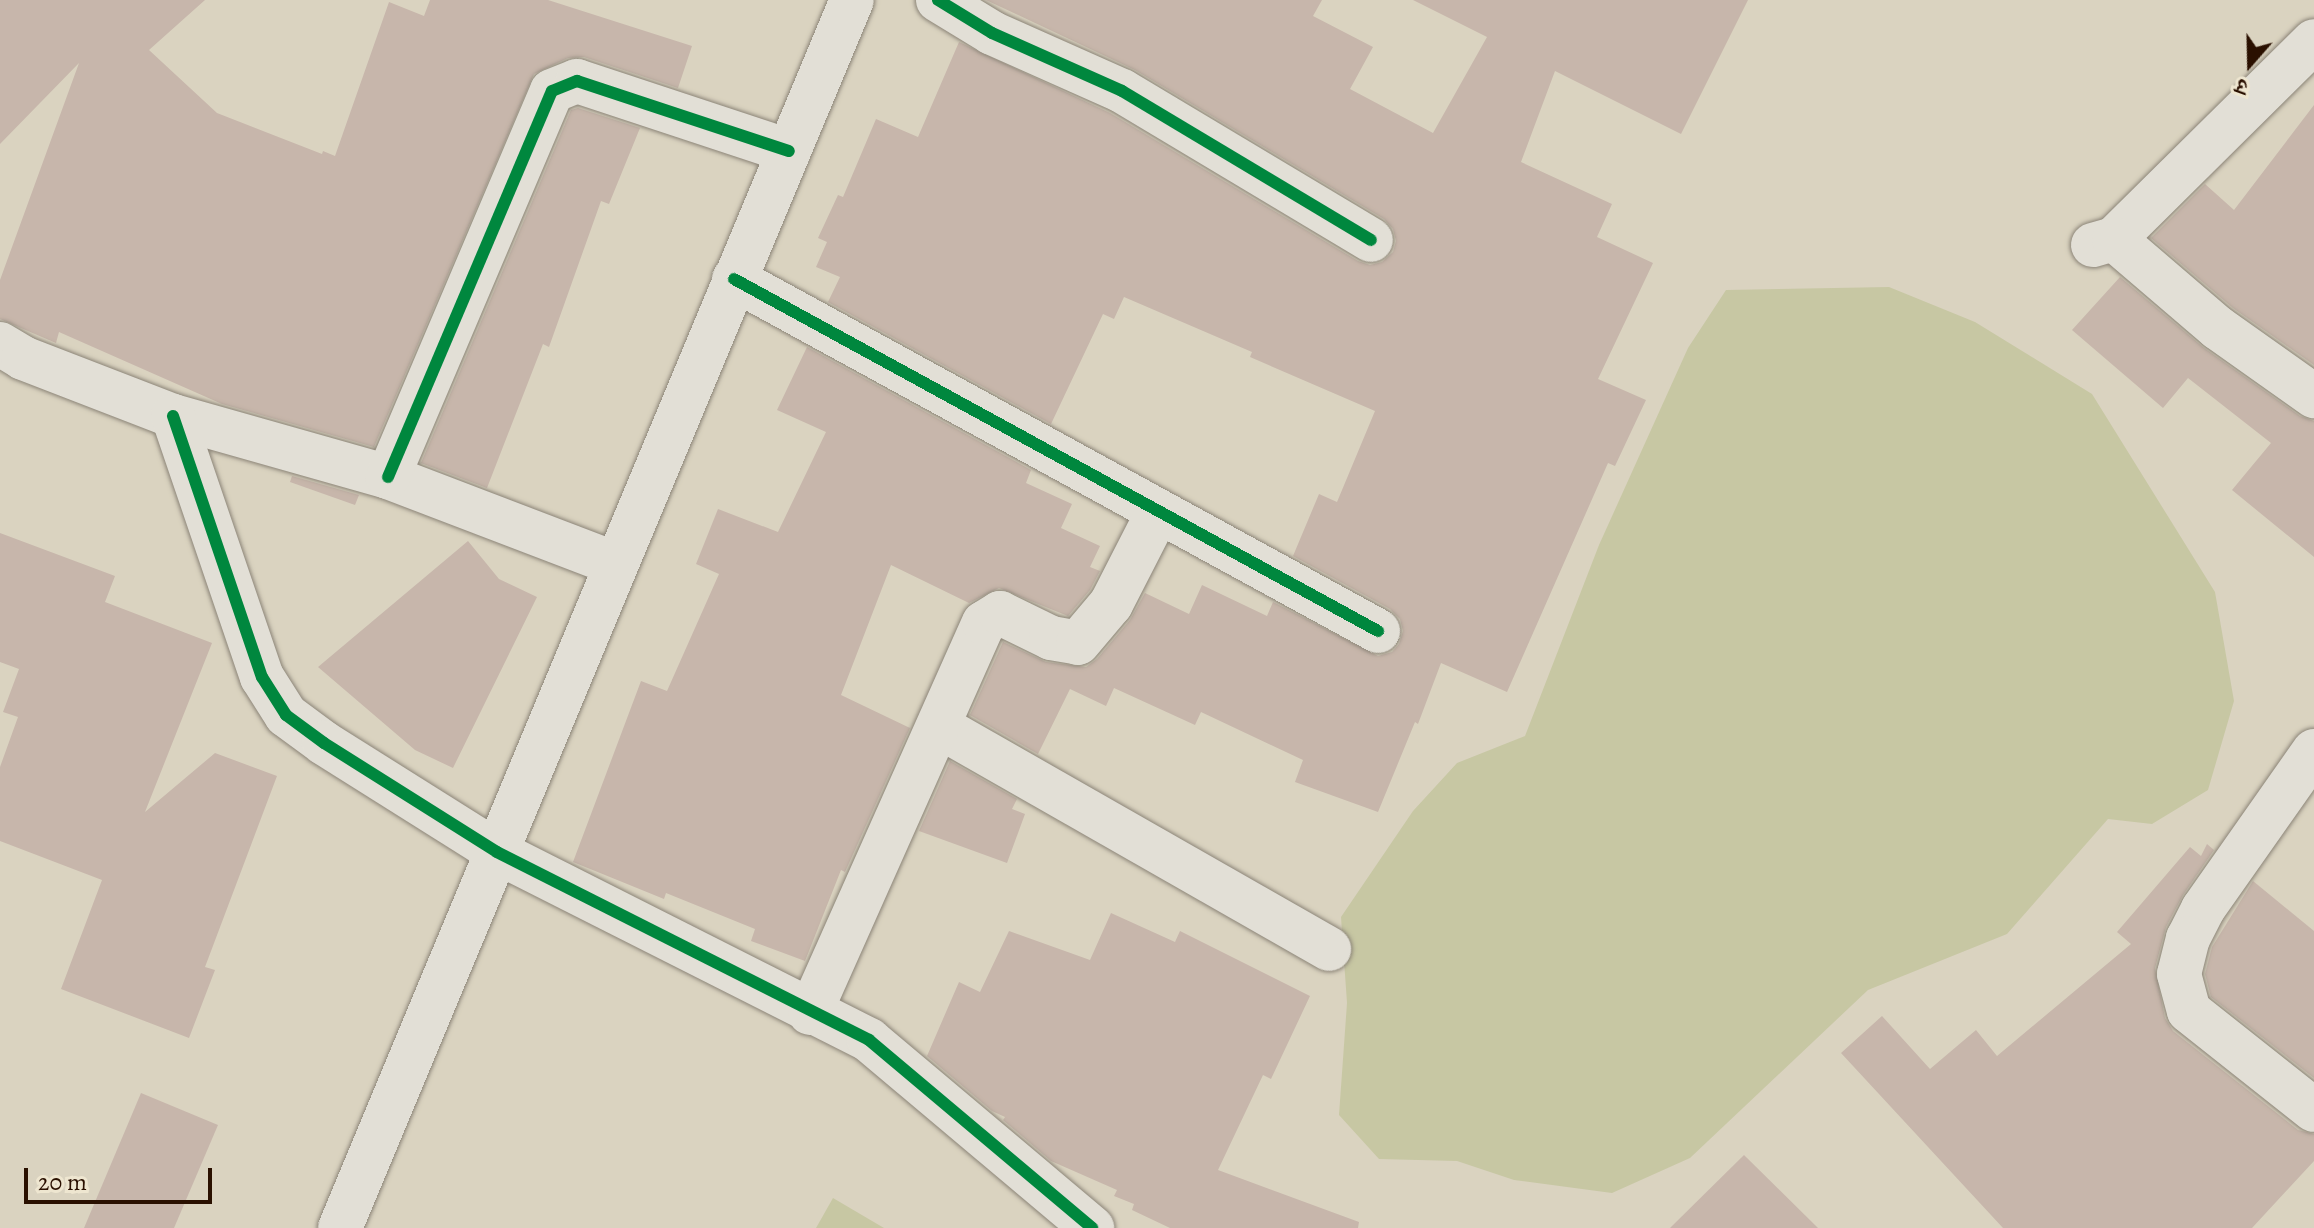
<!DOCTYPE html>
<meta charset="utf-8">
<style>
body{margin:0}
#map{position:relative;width:2314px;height:1228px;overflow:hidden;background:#dad3c0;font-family:Alegreya,"Noto Serif Devanagari",serif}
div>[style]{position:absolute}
.green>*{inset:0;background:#c7c7a3}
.building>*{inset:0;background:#c7b6ab}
.roads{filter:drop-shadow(0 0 2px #8b8477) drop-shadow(0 0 2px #8b8477)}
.street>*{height:44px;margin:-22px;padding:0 22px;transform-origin:22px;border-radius:22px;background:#e2dfd6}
.secondary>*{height:44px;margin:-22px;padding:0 22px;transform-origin:22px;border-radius:22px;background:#e2dfd6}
.cycleway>*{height:12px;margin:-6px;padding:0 6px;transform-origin:6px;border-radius:6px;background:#00873e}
span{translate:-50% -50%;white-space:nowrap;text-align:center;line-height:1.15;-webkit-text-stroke:7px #eee6d0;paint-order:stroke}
.north{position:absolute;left:2210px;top:24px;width:80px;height:80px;-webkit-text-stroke:6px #eee6d0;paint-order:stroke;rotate:200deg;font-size:22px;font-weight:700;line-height:32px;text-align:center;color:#2a1000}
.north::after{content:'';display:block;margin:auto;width:28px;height:36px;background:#2a1000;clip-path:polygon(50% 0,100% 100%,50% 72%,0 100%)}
.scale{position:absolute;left:24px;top:1168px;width:188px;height:36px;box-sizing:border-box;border:4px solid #2a1000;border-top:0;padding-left:10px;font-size:24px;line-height:28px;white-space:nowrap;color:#2a1000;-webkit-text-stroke:6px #eee6d0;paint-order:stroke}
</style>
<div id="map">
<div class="green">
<i style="clip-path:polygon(1889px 287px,1975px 322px,2092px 394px,2215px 592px,2234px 701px,2208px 790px,2152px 824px,2108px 819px,2007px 934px,1868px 990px,1690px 1158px,1612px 1193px,1514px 1180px,1457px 1161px,1379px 1159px,1339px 1115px,1347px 1003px,1341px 917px,1413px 811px,1457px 763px,1525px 736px,1599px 545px,1688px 348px,1726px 290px)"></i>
<i style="clip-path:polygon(833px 1198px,884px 1228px,816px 1228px)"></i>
</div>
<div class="building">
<i style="clip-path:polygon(0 0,205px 0,149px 50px,217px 113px,322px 154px,323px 151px,335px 156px,389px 2px,424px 16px,430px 0,548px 0,692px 46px,678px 88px,584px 57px,568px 58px,534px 74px,374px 447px,222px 404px,59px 332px,56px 343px,0 319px,0 280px,79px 63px,0 144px)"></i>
<i style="clip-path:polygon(986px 0,1322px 0,1313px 16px,1373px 47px,1350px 89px,1433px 133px,1487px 37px,1413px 0,1748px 0,1681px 134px,1555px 71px,1521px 162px,1612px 204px,1597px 237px,1653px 263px,1598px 379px,1646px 400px,1615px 466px,1608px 463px,1507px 692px,1441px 663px,1418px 724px,1415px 722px,1378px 812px,1295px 782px,1303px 760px,1201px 712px,1195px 725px,1114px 688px,1106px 706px,1070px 689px,1038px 754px,970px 715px,1003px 642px,1046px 662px,1086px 667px,1097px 659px,1130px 620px,1145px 593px,1189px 614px,1202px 585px,1267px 616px,1273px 602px,1378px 656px,1392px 652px,1399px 644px,1403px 631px,1400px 619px,1390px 609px,1293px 556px,1319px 494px,1337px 502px,1375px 411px,1250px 357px,1252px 352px,1124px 297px,1114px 319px,1103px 314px,1051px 424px,828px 302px,840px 277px,816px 267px,827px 242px,818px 238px,838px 195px,843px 197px,876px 119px,918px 137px,959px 42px,1110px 113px,1358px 261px,1370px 265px,1382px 262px,1393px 252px,1396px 241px,1393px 229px,1384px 219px,1135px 70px)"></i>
<i style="clip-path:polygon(2314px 105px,2314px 365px,2233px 308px,2151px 238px,2205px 184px,2234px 210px)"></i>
<i style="clip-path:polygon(578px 108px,640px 128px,609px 204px,601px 201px,549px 347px,543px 344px,487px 488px,421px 463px,571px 110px)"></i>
<i style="clip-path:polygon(2120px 277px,2204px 348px,2300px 416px,2314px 421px,2314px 557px,2232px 490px,2271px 443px,2188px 378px,2163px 408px,2072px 330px)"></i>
<i style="clip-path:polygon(807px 347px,1031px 470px,1026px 483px,1072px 504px,1061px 528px,1100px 546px,1090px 567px,1100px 571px,1090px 590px,1068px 616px,999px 588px,969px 603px,891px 565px,841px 695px,910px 728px,845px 872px,841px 870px,805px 961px,751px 941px,755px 929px,666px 893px,664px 899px,573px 862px,641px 681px,667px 691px,719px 574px,696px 564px,718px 509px,778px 532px,826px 432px,777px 410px)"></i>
<i style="clip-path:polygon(292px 476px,359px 495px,355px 505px,290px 482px)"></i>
<i style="clip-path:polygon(0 533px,115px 576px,105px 602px,212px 643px,145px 812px,215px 753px,277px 776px,205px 967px,215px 970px,189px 1038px,61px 989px,102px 880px,0 841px,0 767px,18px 717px,3px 712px,19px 669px,0 662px)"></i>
<i style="clip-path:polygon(468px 541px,499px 579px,537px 597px,453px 768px,415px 750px,318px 667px)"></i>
<i style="clip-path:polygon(950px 761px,1017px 799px,1012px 809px,1025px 814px,1007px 863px,919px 831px)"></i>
<i style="clip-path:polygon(2207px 844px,2214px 850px,2183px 895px,2166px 927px,2155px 968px,2165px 1018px,2173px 1031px,2298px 1130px,2314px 1134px,2314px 1161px,2252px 1228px,2003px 1228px,1841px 1053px,1882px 1016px,1930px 1069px,1976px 1030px,1997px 1056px,2131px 944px,2117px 932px,2190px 847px,2201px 856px)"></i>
<i style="clip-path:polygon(2253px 881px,2314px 931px,2314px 1078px,2211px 997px,2205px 974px,2212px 947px)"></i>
<i style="clip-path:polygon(1111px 913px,1175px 942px,1180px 931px,1310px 996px,1271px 1079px,1263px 1075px,1218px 1170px,1359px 1222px,1358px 1228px,1170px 1228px,1132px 1210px,1134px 1204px,1114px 1196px,1117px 1190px,1051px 1161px,1003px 1120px,1005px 1117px,992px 1111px,927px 1056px,959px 982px,980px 992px,1009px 931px,1090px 960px)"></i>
<i style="clip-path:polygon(141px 1093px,218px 1125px,174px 1228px,84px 1228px)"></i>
<i style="clip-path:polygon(1744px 1155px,1818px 1228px,1670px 1228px)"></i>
</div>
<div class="roads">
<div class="street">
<i style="left:938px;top:0;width:63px;rotate:31.4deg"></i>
<i style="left:992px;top:33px;width:142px;rotate:24deg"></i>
<i style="left:1122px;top:91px;width:290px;rotate:30.9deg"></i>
<i style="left:2114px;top:239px;width:281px;rotate:-44.7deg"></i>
<i style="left:2093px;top:245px;width:22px;rotate:-16deg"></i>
<i style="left:2114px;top:239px;width:137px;rotate:40.6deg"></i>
<i style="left:2218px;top:328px;width:118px;rotate:35.3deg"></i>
<i style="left:734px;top:279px;width:734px;rotate:28.66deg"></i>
<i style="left:0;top:344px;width:27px;rotate:31deg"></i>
<i style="left:23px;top:358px;width:161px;rotate:21.1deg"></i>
<i style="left:173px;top:416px;width:223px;rotate:15.8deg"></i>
<i style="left:388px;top:477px;width:244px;rotate:20.9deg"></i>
<i style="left:173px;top:416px;width:276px;rotate:71.2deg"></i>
<i style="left:262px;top:677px;width:45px;rotate:57.7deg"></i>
<i style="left:286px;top:715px;width:47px;rotate:36.4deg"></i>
<i style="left:324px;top:743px;width:204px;rotate:32.2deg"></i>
<i style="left:497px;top:852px;width:417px;rotate:26.8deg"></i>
<i style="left:869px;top:1040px;width:292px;rotate:40.1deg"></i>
<i style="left:388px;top:477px;width:419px;rotate:-67deg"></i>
<i style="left:552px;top:91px;width:27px;rotate:-22deg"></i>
<i style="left:577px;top:81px;width:223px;rotate:18.3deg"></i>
<i style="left:940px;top:727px;width:448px;rotate:29.7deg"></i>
<i style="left:2314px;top:751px;width:193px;rotate:125.1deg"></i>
<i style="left:2203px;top:909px;width:33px;rotate:117deg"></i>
<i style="left:2188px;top:938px;width:37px;rotate:104deg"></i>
<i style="left:2179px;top:974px;width:38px;rotate:75deg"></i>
<i style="left:2189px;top:1011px;width:159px;rotate:38.4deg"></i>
<i style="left:810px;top:1013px;width:427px;rotate:-66deg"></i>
<i style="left:984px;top:623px;width:19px;rotate:-32deg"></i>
<i style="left:1000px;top:613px;width:57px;rotate:26.1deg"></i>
<i style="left:1051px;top:638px;width:27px;rotate:10deg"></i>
<i style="left:1078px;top:643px;width:51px;rotate:-49.8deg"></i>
<i style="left:1111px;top:604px;width:103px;rotate:-62.9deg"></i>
</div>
<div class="secondary">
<i style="left:340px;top:1228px;width:1330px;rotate:-67.37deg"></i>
</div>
</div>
<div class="cycleway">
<i style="left:938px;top:0;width:63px;rotate:31.4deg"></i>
<i style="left:992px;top:33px;width:142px;rotate:24deg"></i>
<i style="left:1122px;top:91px;width:290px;rotate:30.9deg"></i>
<i style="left:734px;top:279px;width:734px;rotate:28.66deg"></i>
<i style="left:173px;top:416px;width:276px;rotate:71.2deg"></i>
<i style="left:262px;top:677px;width:45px;rotate:57.7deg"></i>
<i style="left:286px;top:715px;width:47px;rotate:36.4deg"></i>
<i style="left:324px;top:743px;width:204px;rotate:32.2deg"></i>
<i style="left:497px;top:852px;width:417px;rotate:26.8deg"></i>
<i style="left:869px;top:1040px;width:292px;rotate:40.1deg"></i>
<i style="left:388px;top:477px;width:419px;rotate:-67deg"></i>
<i style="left:552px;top:91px;width:27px;rotate:-22deg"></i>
<i style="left:577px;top:81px;width:223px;rotate:18.3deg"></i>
</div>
<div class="north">उ</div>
<div class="scale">20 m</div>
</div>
